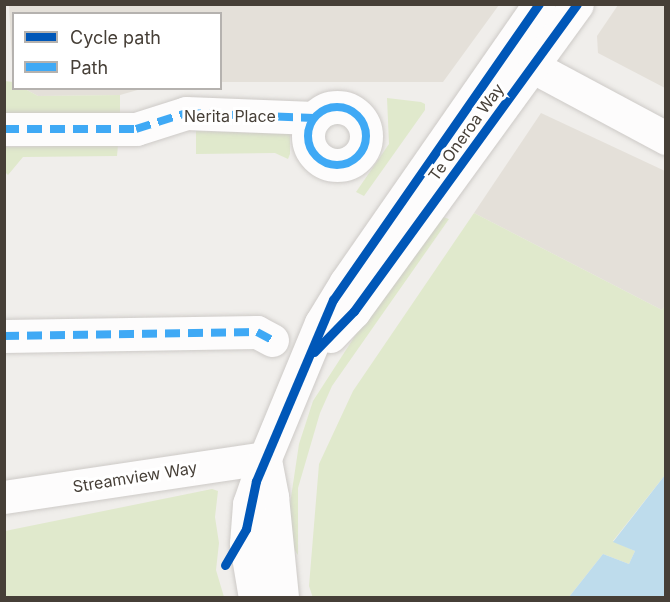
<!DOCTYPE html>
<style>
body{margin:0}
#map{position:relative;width:670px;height:602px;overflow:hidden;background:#f0eeeb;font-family:Inter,sans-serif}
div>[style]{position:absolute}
.residential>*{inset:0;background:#e4e0d9}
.green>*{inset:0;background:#e0e9cc}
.water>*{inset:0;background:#bedcec}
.roads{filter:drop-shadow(0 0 2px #cdcac7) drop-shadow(0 0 2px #cdcac7)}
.minor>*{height:33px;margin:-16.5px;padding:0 16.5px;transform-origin:16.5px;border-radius:16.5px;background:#fdfcfc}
.minor>.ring{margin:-16.5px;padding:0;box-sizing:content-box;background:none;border:33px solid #fdfcfc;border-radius:50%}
.quiet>*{height:8px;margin-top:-4px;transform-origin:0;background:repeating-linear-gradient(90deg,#3fa9f5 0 15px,transparent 0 23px)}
.quiet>.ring{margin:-4px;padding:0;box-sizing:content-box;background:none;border:8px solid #3fa9f5;border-radius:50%}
.cycleway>*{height:9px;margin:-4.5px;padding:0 4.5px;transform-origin:4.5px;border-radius:4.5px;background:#0057b8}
span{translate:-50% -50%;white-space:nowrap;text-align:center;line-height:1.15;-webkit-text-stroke:6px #fff;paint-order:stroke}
.street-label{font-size:16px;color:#463f37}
.frame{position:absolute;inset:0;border:6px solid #463f37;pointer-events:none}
.legend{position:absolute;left:12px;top:12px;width:210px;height:78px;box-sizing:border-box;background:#fff;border:2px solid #b5b2af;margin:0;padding:8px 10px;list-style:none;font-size:18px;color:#463f37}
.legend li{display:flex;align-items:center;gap:12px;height:30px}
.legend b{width:30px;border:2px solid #b5b2af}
</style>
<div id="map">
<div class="residential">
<i style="clip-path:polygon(9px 5px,499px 5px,443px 82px,221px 82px,220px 14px,14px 14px,13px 82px)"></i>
<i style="clip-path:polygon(618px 5px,665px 5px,665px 88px,598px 53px,597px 36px)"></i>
<i style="clip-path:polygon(25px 89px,141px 89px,120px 95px,38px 96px)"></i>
<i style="clip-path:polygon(541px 113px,665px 171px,665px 306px,662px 310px,474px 213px)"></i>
</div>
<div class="green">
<i style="clip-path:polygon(5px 81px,13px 82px,14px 88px,25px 89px,38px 96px,120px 95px,120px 121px,5px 122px)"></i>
<i style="clip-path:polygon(387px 98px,421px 102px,425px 104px,425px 110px,364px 196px,356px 192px,389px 144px)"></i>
<i style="clip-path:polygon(196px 131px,290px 134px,290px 154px,288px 159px,275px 153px,196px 154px)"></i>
<i style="clip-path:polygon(118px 145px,117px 156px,23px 157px,8px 175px,5px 172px,5px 147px)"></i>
<i style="clip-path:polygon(474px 213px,662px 310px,665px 306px,665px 475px,613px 541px,635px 551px,629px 564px,603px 554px,569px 597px,313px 598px,309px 586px,319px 464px,353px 391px)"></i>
<i style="clip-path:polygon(440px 216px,449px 219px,332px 386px,320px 413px,298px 488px,298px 555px,289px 542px,290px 504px,299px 444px,313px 401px,364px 322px)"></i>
<i style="clip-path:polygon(212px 489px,218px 491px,215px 517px,219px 543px,216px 570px,224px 597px,5px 597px,5px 531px)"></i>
</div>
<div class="water">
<i style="clip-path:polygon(665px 475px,665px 597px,569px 597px,603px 554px,629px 564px,635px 551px,613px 542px)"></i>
</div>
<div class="roads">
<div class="minor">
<i style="left:513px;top:56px;width:174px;rotate:28.2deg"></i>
<i class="ring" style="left:308px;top:107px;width:25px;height:25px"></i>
<i style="left:4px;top:129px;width:132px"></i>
<i style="left:136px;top:129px;width:52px;rotate:-17.7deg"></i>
<i style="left:186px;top:113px;width:128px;rotate:2.2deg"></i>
<i style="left:4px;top:336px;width:253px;rotate:-0.9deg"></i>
<i style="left:257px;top:332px;width:17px;rotate:28deg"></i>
<i style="left:330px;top:336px;width:35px;rotate:-46deg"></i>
<i style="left:354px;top:311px;width:379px;rotate:-54deg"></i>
<i style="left:265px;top:460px;width:38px;rotate:79deg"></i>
<i style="left:272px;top:497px;width:101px;rotate:84.3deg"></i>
<i style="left:4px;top:497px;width:264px;rotate:-8.5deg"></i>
<i style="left:255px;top:598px;width:55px;rotate:-99.5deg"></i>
<i style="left:246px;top:544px;width:40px;rotate:-85.7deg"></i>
<i style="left:249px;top:504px;width:49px;rotate:-70.8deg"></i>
<i style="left:265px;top:458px;width:146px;rotate:-67.5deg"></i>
<i style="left:321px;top:323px;width:48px;rotate:-58.6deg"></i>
<i style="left:346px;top:282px;width:338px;rotate:-55.2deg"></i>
</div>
</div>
<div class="quiet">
<i class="ring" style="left:308px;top:107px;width:50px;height:50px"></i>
<i style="left:4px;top:129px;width:132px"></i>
<i style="left:136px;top:129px;width:52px;rotate:-17.7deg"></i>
<i style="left:186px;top:113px;width:128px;rotate:2.2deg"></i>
<i style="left:4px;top:336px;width:253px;rotate:-0.9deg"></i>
<i style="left:257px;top:332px;width:17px;rotate:28deg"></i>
</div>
<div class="cycleway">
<i style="left:314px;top:352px;width:57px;rotate:-45.7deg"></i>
<i style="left:354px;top:311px;width:379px;rotate:-54deg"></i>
<i style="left:225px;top:565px;width:42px;rotate:-59.7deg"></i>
<i style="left:246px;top:529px;width:49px;rotate:-78.2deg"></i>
<i style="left:256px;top:481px;width:197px;rotate:-67deg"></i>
<i style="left:333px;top:300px;width:361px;rotate:-55.2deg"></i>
</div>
<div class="street-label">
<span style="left:230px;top:116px">Nerita Place</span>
<span style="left:466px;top:132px;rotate:-54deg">Te Oneroa Way</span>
<span style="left:135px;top:477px;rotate:-9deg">Streamview Way</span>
</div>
<div class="frame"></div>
<ul class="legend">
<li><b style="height:8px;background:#0057b8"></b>Cycle path</li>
<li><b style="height:8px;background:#3fa9f5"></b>Path</li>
</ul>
</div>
